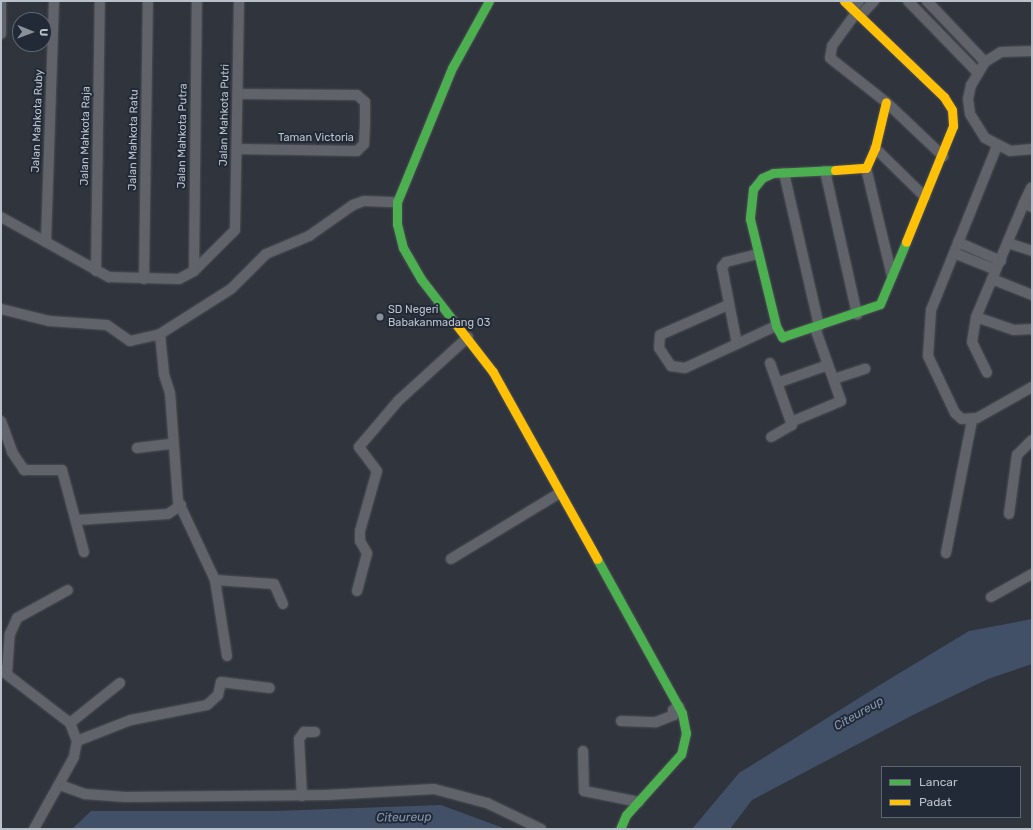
<!DOCTYPE html>
<style>
body{margin:0}
#map{position:relative;width:1033px;height:830px;overflow:hidden;background:#30343c;font-family:Rubik,sans-serif}
div>[style]{position:absolute}
.water>*{inset:0;background:#414f67}
.roads{filter:drop-shadow(0 0 1px #4c4f55) drop-shadow(0 0 1px #4c4f55)}
.street>*{height:10px;margin:-5px;padding:0 5px;transform-origin:5px;border-radius:5px;background:#60636a}
.fast>*{height:9px;margin:-4.5px;padding:0 4.5px;transform-origin:4.5px;border-radius:4.5px;background:#4caf50}
.slow>*{height:9px;margin:-4.5px;padding:0 4.5px;transform-origin:4.5px;border-radius:4.5px;background:#ffc107}
.dots>*{width:11px;height:11px;translate:-50% -50%;box-sizing:border-box;border:2px solid #222a37;border-radius:50%}
span{translate:-50% -50%;white-space:nowrap;text-align:center;line-height:1.15;-webkit-text-stroke:4px #222a37;paint-order:stroke}
.street-label{font-size:11px;color:#bbc1cb}
.poi-label{font-size:11px;color:#bbc1cb}
.left{translate:0 -50%;text-align:left}
.water-label{font-size:12px;color:#8596b0;font-style:italic}
.frame{position:absolute;inset:0;border:2px solid #bbc1cb;pointer-events:none}
.legend{position:absolute;left:881px;top:766px;width:140px;height:52px;box-sizing:border-box;background:#222a37;border:1px solid #5f6672;margin:0;padding:5px 7px;list-style:none;font-size:12px;color:#bbc1cb}
.legend li{display:flex;align-items:center;gap:8px;height:20px}
.legend b{width:20px;border:1px solid #5f6672}
.north{position:absolute;left:12px;top:12px;width:40px;height:40px;box-sizing:border-box;background:#222a37;border:1px solid #5f6672;border-radius:50%;rotate:91deg;font-size:11px;font-weight:700;line-height:16px;text-align:center;color:#bbc1cb}
.north::after{content:'';display:block;margin:auto;width:14px;height:18px;background:#8a9099;clip-path:polygon(50% 0,100% 100%,50% 72%,0 100%)}
</style>
<div id="map">
<div class="water">
<i style="clip-path:polygon(1032px 619px,1032px 664px,988px 679px,913px 715px,752px 800px,730px 829px,692px 829px,739px 773px,883px 683px,969px 631px)"></i>
<i style="clip-path:polygon(441px 805px,506px 829px,72px 829px,91px 811px,274px 811px)"></i>
</div>
<div class="roads">
<div class="street">
<i style="left:908px;top:1px;width:99px;rotate:45.8deg"></i>
<i style="left:927px;top:1px;width:84px;rotate:46.4deg"></i>
<i style="left:852px;top:9px;width:11px;rotate:-49deg"></i>
<i style="left:856px;top:13px;width:41px;rotate:126deg"></i>
<i style="left:832px;top:46px;width:12px;rotate:99deg"></i>
<i style="left:830px;top:58px;width:71px;rotate:38.2deg"></i>
<i style="left:886px;top:102px;width:79px;rotate:43.5deg"></i>
<i style="left:860px;top:16px;width:21px;rotate:-47deg"></i>
<i style="left:1px;top:34px;width:33px;rotate:-90deg"></i>
<i style="left:1032px;top:51px;width:31px;rotate:178deg"></i>
<i style="left:1001px;top:52px;width:19px;rotate:148deg"></i>
<i style="left:985px;top:62px;width:27px;rotate:121deg"></i>
<i style="left:971px;top:85px;width:14px;rotate:102deg"></i>
<i style="left:968px;top:99px;width:15px;rotate:82deg"></i>
<i style="left:970px;top:114px;width:28px;rotate:58deg"></i>
<i style="left:985px;top:138px;width:28px;rotate:27deg"></i>
<i style="left:1010px;top:151px;width:22px;rotate:-5deg"></i>
<i style="left:997px;top:146px;width:177px;rotate:111.9deg"></i>
<i style="left:931px;top:310px;width:46px;rotate:93.7deg"></i>
<i style="left:928px;top:356px;width:63px;rotate:64.7deg"></i>
<i style="left:955px;top:413px;width:9px;rotate:41deg"></i>
<i style="left:962px;top:419px;width:15px;rotate:-4deg"></i>
<i style="left:977px;top:418px;width:63px;rotate:-29.4deg"></i>
<i style="left:875px;top:148px;width:70px;rotate:44.4deg"></i>
<i style="left:237px;top:149px;width:120px;rotate:1deg"></i>
<i style="left:357px;top:151px;width:10px;rotate:-45deg"></i>
<i style="left:364px;top:144px;width:22px;rotate:-87deg"></i>
<i style="left:365px;top:122px;width:20px;rotate:-90deg"></i>
<i style="left:365px;top:102px;width:11px;rotate:-139deg"></i>
<i style="left:357px;top:95px;width:119px;rotate:-179.5deg"></i>
<i style="left:866px;top:168px;width:111px;rotate:76.5deg"></i>
<i style="left:825px;top:171px;width:147px;rotate:77.4deg"></i>
<i style="left:784px;top:173px;width:157px;rotate:77.1deg"></i>
<i style="left:1024px;top:203px;width:17px;rotate:-65deg"></i>
<i style="left:1032px;top:207px;width:9px;rotate:-153deg"></i>
<i style="left:1024px;top:203px;width:124px;rotate:112.8deg"></i>
<i style="left:976px;top:317px;width:40px;rotate:18.9deg"></i>
<i style="left:1014px;top:330px;width:18px;rotate:-3deg"></i>
<i style="left:1px;top:217px;width:124px;rotate:29.1deg"></i>
<i style="left:109px;top:277px;width:70px;rotate:1.6deg"></i>
<i style="left:179px;top:279px;width:17px;rotate:-28deg"></i>
<i style="left:194px;top:271px;width:58px;rotate:-45deg"></i>
<i style="left:235px;top:230px;width:229px;rotate:-89deg"></i>
<i style="left:46px;top:242px;width:241px;rotate:-88.1deg"></i>
<i style="left:958px;top:242px;width:47px;rotate:23.8deg"></i>
<i style="left:1008px;top:243px;width:25px;rotate:18deg"></i>
<i style="left:954px;top:253px;width:45px;rotate:22deg"></i>
<i style="left:96px;top:271px;width:270px;rotate:-89.2deg"></i>
<i style="left:194px;top:271px;width:270px;rotate:-89.4deg"></i>
<i style="left:144px;top:279px;width:278px;rotate:-89.2deg"></i>
<i style="left:992px;top:279px;width:43px;rotate:21.8deg"></i>
<i style="left:728px;top:305px;width:74px;rotate:156.2deg"></i>
<i style="left:660px;top:335px;width:13px;rotate:94deg"></i>
<i style="left:659px;top:348px;width:22px;rotate:56deg"></i>
<i style="left:671px;top:366px;width:14px;rotate:8deg"></i>
<i style="left:685px;top:368px;width:100px;rotate:-24.8deg"></i>
<i style="left:1px;top:309px;width:49px;rotate:14deg"></i>
<i style="left:49px;top:321px;width:58px;rotate:3.9deg"></i>
<i style="left:107px;top:325px;width:28px;rotate:35deg"></i>
<i style="left:130px;top:341px;width:31px;rotate:-13deg"></i>
<i style="left:976px;top:317px;width:25px;rotate:99deg"></i>
<i style="left:972px;top:342px;width:34px;rotate:64deg"></i>
<i style="left:737px;top:344px;width:78px;rotate:-101deg"></i>
<i style="left:722px;top:267px;width:6px;rotate:-51deg"></i>
<i style="left:726px;top:262px;width:33px;rotate:-14deg"></i>
<i style="left:770px;top:363px;width:66px;rotate:70.5deg"></i>
<i style="left:792px;top:425px;width:24px;rotate:150deg"></i>
<i style="left:834px;top:379px;width:33px;rotate:-18deg"></i>
<i style="left:777px;top:383px;width:54px;rotate:-19.4deg"></i>
<i style="left:1px;top:421px;width:33px;rotate:70deg"></i>
<i style="left:12px;top:452px;width:22px;rotate:56deg"></i>
<i style="left:24px;top:470px;width:38px"></i>
<i style="left:62px;top:470px;width:85px;rotate:75deg"></i>
<i style="left:791px;top:422px;width:54px;rotate:-22.8deg"></i>
<i style="left:841px;top:401px;width:77px;rotate:-109.6deg"></i>
<i style="left:137px;top:448px;width:35px;rotate:-7deg"></i>
<i style="left:1009px;top:514px;width:60px;rotate:-82.3deg"></i>
<i style="left:1017px;top:455px;width:21px;rotate:-45deg"></i>
<i style="left:78px;top:520px;width:90px;rotate:-3.8deg"></i>
<i style="left:168px;top:514px;width:16px;rotate:-35deg"></i>
<i style="left:946px;top:553px;width:136px;rotate:-78.9deg"></i>
<i style="left:451px;top:559px;width:125px;rotate:-31.3deg"></i>
<i style="left:215px;top:580px;width:77px;rotate:81deg"></i>
<i style="left:357px;top:591px;width:39px;rotate:-75deg"></i>
<i style="left:367px;top:553px;width:14px;rotate:-120deg"></i>
<i style="left:360px;top:541px;width:10px;rotate:-90deg"></i>
<i style="left:360px;top:531px;width:62px;rotate:-74.2deg"></i>
<i style="left:377px;top:471px;width:30px;rotate:-127deg"></i>
<i style="left:359px;top:447px;width:60px;rotate:-49.7deg"></i>
<i style="left:398px;top:401px;width:95px;rotate:-42.4deg"></i>
<i style="left:991px;top:597px;width:47px;rotate:-29.3deg"></i>
<i style="left:283px;top:604px;width:22px;rotate:-114deg"></i>
<i style="left:274px;top:584px;width:59px;rotate:-176.1deg"></i>
<i style="left:215px;top:580px;width:87px;rotate:-115.1deg"></i>
<i style="left:178px;top:501px;width:108px;rotate:-94.2deg"></i>
<i style="left:170px;top:393px;width:20px;rotate:-108deg"></i>
<i style="left:164px;top:374px;width:40px;rotate:-95.7deg"></i>
<i style="left:160px;top:334px;width:84px;rotate:-32.4deg"></i>
<i style="left:231px;top:289px;width:49px;rotate:-45deg"></i>
<i style="left:266px;top:254px;width:47px;rotate:-22.7deg"></i>
<i style="left:309px;top:236px;width:54px;rotate:-35.2deg"></i>
<i style="left:353px;top:205px;width:12px;rotate:-20deg"></i>
<i style="left:364px;top:201px;width:33px;rotate:2deg"></i>
<i style="left:1px;top:670px;width:87px;rotate:37.5deg"></i>
<i style="left:70px;top:723px;width:19px;rotate:69deg"></i>
<i style="left:77px;top:741px;width:16px;rotate:101deg"></i>
<i style="left:74px;top:757px;width:82px;rotate:119.1deg"></i>
<i style="left:7px;top:673px;width:39px;rotate:-86deg"></i>
<i style="left:10px;top:634px;width:17px;rotate:-66deg"></i>
<i style="left:17px;top:618px;width:58px;rotate:-28.8deg"></i>
<i style="left:621px;top:721px;width:35px;rotate:2deg"></i>
<i style="left:656px;top:722px;width:19px;rotate:-21deg"></i>
<i style="left:674px;top:715px;width:5px;rotate:-101deg"></i>
<i style="left:673px;top:710px;width:7px;rotate:-27deg"></i>
<i style="left:70px;top:723px;width:64px;rotate:-38.7deg"></i>
<i style="left:77px;top:741px;width:58px;rotate:-21.3deg"></i>
<i style="left:131px;top:720px;width:77px;rotate:-11.2deg"></i>
<i style="left:207px;top:705px;width:15px;rotate:-42deg"></i>
<i style="left:218px;top:695px;width:13px;rotate:-77deg"></i>
<i style="left:221px;top:682px;width:49px;rotate:7deg"></i>
<i style="left:583px;top:751px;width:40px;rotate:88.6deg"></i>
<i style="left:584px;top:791px;width:56px;rotate:11.3deg"></i>
<i style="left:60px;top:785px;width:27px;rotate:20deg"></i>
<i style="left:85px;top:794px;width:40px;rotate:4.3deg"></i>
<i style="left:125px;top:797px;width:202px;rotate:-0.6deg"></i>
<i style="left:327px;top:795px;width:107px;rotate:-3.2deg"></i>
<i style="left:434px;top:789px;width:55px;rotate:14.8deg"></i>
<i style="left:487px;top:803px;width:60px;rotate:25.7deg"></i>
<i style="left:302px;top:796px;width:57px;rotate:-93deg"></i>
<i style="left:299px;top:739px;width:9px;rotate:-54deg"></i>
<i style="left:304px;top:732px;width:11px"></i>
</div>
<div class="fast">
<i style="left:835px;top:170px;width:62px;rotate:177.2deg"></i>
<i style="left:773px;top:173px;width:12px;rotate:156deg"></i>
<i style="left:762px;top:178px;width:14px;rotate:129deg"></i>
<i style="left:753px;top:189px;width:30px;rotate:96deg"></i>
<i style="left:750px;top:219px;width:110px;rotate:76.3deg"></i>
<i style="left:776px;top:326px;width:13px;rotate:61deg"></i>
<i style="left:782px;top:337px;width:103px;rotate:-18.6deg"></i>
<i style="left:880px;top:304px;width:67px;rotate:-67.2deg"></i>
<i style="left:455px;top:323px;width:56px;rotate:-127.7deg"></i>
<i style="left:421px;top:279px;width:36px;rotate:-120deg"></i>
<i style="left:403px;top:248px;width:25px;rotate:-104deg"></i>
<i style="left:397px;top:224px;width:22px;rotate:-90deg"></i>
<i style="left:397px;top:202px;width:145px;rotate:-67.7deg"></i>
<i style="left:452px;top:68px;width:77px;rotate:-61.1deg"></i>
<i style="left:597px;top:559px;width:176px;rotate:61.1deg"></i>
<i style="left:682px;top:713px;width:20px;rotate:79deg"></i>
<i style="left:686px;top:733px;width:22px;rotate:103deg"></i>
<i style="left:681px;top:754px;width:82px;rotate:132deg"></i>
<i style="left:626px;top:815px;width:15px;rotate:113deg"></i>
</div>
<div class="slow">
<i style="left:844px;top:1px;width:139px;rotate:43.8deg"></i>
<i style="left:944px;top:97px;width:15px;rotate:58deg"></i>
<i style="left:952px;top:110px;width:16px;rotate:86deg"></i>
<i style="left:953px;top:126px;width:125px;rotate:112.1deg"></i>
<i style="left:835px;top:170px;width:31px;rotate:-4deg"></i>
<i style="left:866px;top:168px;width:22px;rotate:-66deg"></i>
<i style="left:875px;top:148px;width:47px;rotate:-76.6deg"></i>
<i style="left:455px;top:323px;width:62px;rotate:52.2deg"></i>
<i style="left:493px;top:372px;width:214px;rotate:60.9deg"></i>
</div>
</div>
<div class="dots">
<i style="left:380px;top:317px;background:#8a9099"></i>
</div>
<div class="street-label">
<span style="left:225px;top:115px;rotate:-89deg">Jalan Mahkota Putri</span>
<span style="left:38px;top:121px;rotate:-88deg">Jalan Mahkota Ruby</span>
<span style="left:86px;top:136px;rotate:-89deg">Jalan Mahkota Raja</span>
<span style="left:183px;top:136px;rotate:-89deg">Jalan Mahkota Putra</span>
<span style="left:316px;top:138px">Taman Victoria</span>
<span style="left:134px;top:140px;rotate:-89deg">Jalan Mahkota Ratu</span>
</div>
<div class="poi-label">
<span class="left" style="left:388px;top:317px">SD Negeri<br>Babakanmadang 03</span>
</div>
<div class="water-label">
<span style="left:859px;top:714px;rotate:-30deg">Citeureup</span>
<span style="left:404px;top:818px;rotate:-1deg">Citeureup</span>
</div>
<div class="frame"></div>
<ul class="legend">
<li><b style="height:5px;background:#4caf50"></b>Lancar</li>
<li><b style="height:5px;background:#ffc107"></b>Padat</li>
</ul>
<div class="north">U</div>
</div>
